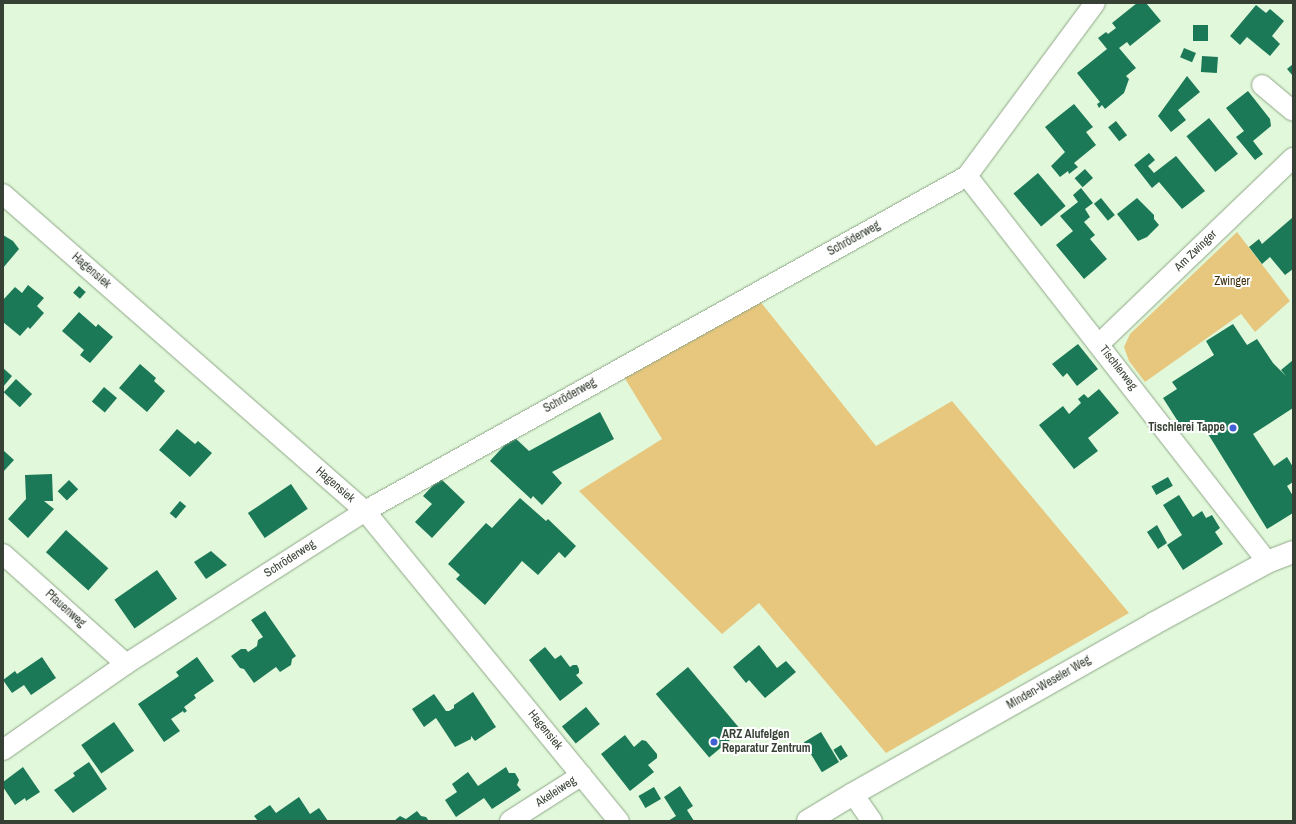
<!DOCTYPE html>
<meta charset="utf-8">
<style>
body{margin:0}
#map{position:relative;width:1296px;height:824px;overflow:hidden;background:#e1f9da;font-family:"Archivo Narrow",sans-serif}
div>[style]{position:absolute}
.green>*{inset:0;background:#e7c67e}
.building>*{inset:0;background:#1c7958;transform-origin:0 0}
.roads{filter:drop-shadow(0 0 1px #8fa588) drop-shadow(0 0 1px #8fa588)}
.minor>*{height:20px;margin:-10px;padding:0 10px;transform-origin:10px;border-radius:10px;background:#fff}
.tertiary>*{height:22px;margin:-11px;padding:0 11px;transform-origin:11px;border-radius:11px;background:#fff}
.dots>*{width:11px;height:11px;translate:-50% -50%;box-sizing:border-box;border:2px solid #fff;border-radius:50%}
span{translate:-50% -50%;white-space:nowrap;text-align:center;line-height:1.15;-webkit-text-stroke:4px #fff;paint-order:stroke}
.street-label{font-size:12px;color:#374034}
.park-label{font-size:12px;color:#3c2e0d}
.poi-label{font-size:12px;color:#374034;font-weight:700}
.right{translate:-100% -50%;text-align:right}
.left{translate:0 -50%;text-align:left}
.frame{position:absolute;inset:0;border:4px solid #374034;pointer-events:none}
</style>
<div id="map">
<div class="green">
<i style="clip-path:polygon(1237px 232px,1290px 301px,1255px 332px,1241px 314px,1145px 382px,1129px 361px,1124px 347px,1130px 334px)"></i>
<i style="clip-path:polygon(759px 300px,876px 446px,952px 401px,1129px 613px,886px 753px,759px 603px,722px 634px,579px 491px,662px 439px,621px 372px)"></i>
</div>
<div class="building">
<i style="clip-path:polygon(1137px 3px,1146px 3px,1161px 21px,1130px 46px,1127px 42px,1119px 48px,1136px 68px,1126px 76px,1129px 79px,1124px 93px,1105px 109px,1102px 105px,1099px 108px,1097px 104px,1100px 102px,1077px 73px,1107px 49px,1098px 38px,1106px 32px,1108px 34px,1116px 28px,1112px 23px)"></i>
<i style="clip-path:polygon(1256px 5px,1266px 13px,1270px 9px,1284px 21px,1272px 36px,1280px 44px,1270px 56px,1247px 37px,1240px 45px,1230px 36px)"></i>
<i style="left:1193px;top:25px;width:15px;height:16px"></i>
<i style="left:1184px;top:48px;width:13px;height:10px;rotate:23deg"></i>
<i style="left:1202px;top:56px;width:16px;height:16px;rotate:4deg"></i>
<i style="clip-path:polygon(1293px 64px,1293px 76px,1287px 69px)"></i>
<i style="clip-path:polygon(1187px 76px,1200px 92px,1178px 110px,1186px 120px,1171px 132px,1158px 116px)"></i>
<i style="clip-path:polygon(1248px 91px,1270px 119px,1271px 126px,1253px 141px,1263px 154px,1255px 160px,1236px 137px,1244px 131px,1226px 108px)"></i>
<i style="clip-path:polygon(1074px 104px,1093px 127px,1086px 132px,1096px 145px,1074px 163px,1078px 167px,1069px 174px,1068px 171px,1060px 177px,1051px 166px,1065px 152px,1045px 127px)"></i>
<i style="left:1209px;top:118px;width:46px;height:29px;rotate:51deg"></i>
<i style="left:1116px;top:121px;width:18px;height:10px;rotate:52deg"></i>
<i style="clip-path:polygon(1149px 153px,1155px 160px,1148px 166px,1154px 173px,1176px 156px,1205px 191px,1182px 209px,1159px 182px,1152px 188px,1134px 165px)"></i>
<i style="left:1085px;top:169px;width:12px;height:14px;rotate:48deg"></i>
<i style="left:1038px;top:173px;width:43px;height:32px;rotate:50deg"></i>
<i style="clip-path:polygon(1081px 188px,1093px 203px,1085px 209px,1090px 217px,1084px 222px,1095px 235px,1090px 239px,1107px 259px,1084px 279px,1056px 245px,1073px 231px,1060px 216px,1078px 202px,1073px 195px)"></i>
<i style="left:1101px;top:198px;width:22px;height:9px;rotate:51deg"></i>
<i style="clip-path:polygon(1137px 198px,1154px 215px,1154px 219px,1159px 225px,1147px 237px,1138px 241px,1117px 214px)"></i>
<i style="clip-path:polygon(1292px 218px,1293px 269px,1285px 275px,1270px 257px,1262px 264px,1249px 247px,1259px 239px,1262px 244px)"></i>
<i style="clip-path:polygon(3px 235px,13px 241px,19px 249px,3px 268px)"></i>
<i style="clip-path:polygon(28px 285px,44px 298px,37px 306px,44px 313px,30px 329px,28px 327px,20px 336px,3px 322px,3px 300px,15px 287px,22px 293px)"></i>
<i style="left:79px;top:286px;width:9px;height:9px;rotate:41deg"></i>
<i style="clip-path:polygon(79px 312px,96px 327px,98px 324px,113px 337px,90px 363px,80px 355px,84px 350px,62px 331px)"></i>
<i style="clip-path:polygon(1233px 324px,1247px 345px,1257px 339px,1273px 363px,1286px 376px,1281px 370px,1293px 360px,1293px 408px,1253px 434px,1274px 466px,1287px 457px,1293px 467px,1293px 482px,1287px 486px,1293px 496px,1293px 513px,1267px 529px,1200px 421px,1184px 431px,1163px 398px,1177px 389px,1172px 382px,1214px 355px,1206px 341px)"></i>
<i style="clip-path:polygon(1078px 344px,1098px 369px,1077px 386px,1067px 373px,1063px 377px,1052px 364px)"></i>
<i style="clip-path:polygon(140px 364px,156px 378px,154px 381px,165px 391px,147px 412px,119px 388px)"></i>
<i style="clip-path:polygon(3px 368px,12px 376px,3px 387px)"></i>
<i style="left:16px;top:379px;width:22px;height:18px;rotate:43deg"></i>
<i style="left:104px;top:387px;width:17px;height:19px;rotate:40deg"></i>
<i style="clip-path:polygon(1099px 389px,1119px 413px,1088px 438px,1098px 451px,1074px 469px,1039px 425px,1063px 406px,1069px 414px,1081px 403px,1078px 399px,1084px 394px,1088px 398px)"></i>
<i style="clip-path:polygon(600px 412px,614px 439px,552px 472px,562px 483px,542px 505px,533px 496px,531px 499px,490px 461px,513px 436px,529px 451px)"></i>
<i style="clip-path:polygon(177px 429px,195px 444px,198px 441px,212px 453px,190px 477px,159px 450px)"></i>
<i style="clip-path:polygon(3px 450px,14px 460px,3px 472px)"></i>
<i style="clip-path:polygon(52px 474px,53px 501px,44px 501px,54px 509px,28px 538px,8px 519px,26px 499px,25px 475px)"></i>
<i style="left:1168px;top:477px;width:10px;height:19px;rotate:61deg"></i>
<i style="clip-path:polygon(440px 478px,465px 502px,432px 538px,415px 522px,432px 504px,423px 496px)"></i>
<i style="left:69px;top:480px;width:13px;height:16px;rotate:45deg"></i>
<i style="left:291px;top:484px;width:30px;height:52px;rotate:56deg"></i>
<i style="clip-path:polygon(1179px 495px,1193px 517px,1202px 511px,1206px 518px,1212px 515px,1220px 528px,1215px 532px,1223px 544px,1183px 570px,1167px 545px,1182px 535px,1163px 505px)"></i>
<i style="clip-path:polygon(520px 498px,546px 521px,548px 519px,576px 546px,565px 558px,559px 552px,538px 575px,522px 561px,485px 605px,456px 579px,460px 575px,448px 564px,486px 523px,492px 528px)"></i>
<i style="left:180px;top:501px;width:8px;height:16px;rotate:40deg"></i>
<i style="clip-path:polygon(1157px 525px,1167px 543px,1158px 549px,1147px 532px)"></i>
<i style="left:66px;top:530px;width:57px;height:30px;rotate:42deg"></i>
<i style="clip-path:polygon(211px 551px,227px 565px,206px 579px,194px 562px)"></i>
<i style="left:157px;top:570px;width:35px;height:52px;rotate:55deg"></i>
<i style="clip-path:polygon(265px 611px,296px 656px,292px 659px,291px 665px,280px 672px,276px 667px,254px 683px,244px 669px,240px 668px,231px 656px,241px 649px,246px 649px,248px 652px,257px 646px,258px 640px,263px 637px,251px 620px)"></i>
<i style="clip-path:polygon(759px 645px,777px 668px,786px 661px,796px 672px,765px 698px,749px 680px,746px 683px,733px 667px)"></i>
<i style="clip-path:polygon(545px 647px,555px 659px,561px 655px,570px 667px,573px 665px,577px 665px,579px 669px,579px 673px,576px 675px,583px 683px,560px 701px,529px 660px)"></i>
<i style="clip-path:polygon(42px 657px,56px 678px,31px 695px,24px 685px,12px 693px,3px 680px,15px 671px,17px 674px)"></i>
<i style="clip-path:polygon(197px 657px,214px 681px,194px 695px,196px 698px,184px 707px,187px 711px,184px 713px,183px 711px,171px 719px,180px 731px,164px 742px,138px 704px,179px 676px,176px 672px)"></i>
<i style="left:688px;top:667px;width:83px;height:42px;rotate:50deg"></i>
<i style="clip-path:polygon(473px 692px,496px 727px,475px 741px,471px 736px,471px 739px,455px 747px,436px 718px,424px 727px,412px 709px,434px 694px,446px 711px,449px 711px,454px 708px,454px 705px)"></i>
<i style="left:586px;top:707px;width:22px;height:31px;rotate:51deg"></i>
<i style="left:114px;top:722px;width:35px;height:40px;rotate:55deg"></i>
<i style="left:821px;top:732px;width:35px;height:20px;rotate:59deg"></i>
<i style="clip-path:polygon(625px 735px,634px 747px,642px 740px,646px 741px,657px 754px,657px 758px,648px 765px,654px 772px,630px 791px,601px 754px)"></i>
<i style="left:841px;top:745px;width:13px;height:9px;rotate:58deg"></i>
<i style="clip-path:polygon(89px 762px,107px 789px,73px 813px,54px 790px,75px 776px,73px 773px)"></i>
<i style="clip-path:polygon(23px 767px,40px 792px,26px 801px,25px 798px,15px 805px,3px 787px,3px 782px)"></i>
<i style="clip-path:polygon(506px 767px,509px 773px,515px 773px,519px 780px,517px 785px,521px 790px,492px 809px,484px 798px,456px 817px,445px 800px,457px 792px,452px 784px,468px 772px,478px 786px)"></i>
<i style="clip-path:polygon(680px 786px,693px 806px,687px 810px,694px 821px,668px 821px,676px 816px,664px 797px)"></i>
<i style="left:654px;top:787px;width:14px;height:18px;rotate:60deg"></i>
<i style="clip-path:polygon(299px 797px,310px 814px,319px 808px,328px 821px,258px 821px,254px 816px,270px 805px,276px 813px)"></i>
<i style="clip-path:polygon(417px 811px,421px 816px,426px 817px,429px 821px,394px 821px,400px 816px,406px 819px)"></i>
</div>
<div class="roads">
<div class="minor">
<i style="left:1262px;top:85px;width:40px;rotate:40deg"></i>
<i style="left:967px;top:176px;width:489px;rotate:52.1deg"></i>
<i style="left:3px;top:194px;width:481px;rotate:41.2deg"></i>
<i style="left:365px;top:511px;width:401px;rotate:50.7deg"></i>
<i style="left:1099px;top:344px;width:269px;rotate:-43.8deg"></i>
<i style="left:3px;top:554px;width:165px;rotate:41.8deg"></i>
<i style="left:3px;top:750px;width:150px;rotate:-35deg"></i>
<i style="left:126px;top:664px;width:284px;rotate:-32.6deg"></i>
<i style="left:365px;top:511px;width:689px;rotate:-29.09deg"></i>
<i style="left:967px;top:176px;width:215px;rotate:-53.5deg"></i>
<i style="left:853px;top:794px;width:33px;rotate:55deg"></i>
<i style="left:510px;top:821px;width:85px;rotate:-32.6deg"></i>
</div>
<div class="tertiary">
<i style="left:808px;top:821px;width:52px;rotate:-31deg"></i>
<i style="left:853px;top:794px;width:345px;rotate:-29.5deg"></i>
<i style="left:1153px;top:624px;width:130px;rotate:-28.5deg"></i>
<i style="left:1267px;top:562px;width:28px;rotate:-21deg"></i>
</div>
</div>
<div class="dots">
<i style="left:1233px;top:428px;background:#4060d3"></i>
<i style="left:714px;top:742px;background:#4060d3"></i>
</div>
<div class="street-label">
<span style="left:854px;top:239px;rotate:-29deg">Schröderweg</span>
<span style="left:1196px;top:251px;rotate:-44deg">Am Zwinger</span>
<span style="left:91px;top:271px;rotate:41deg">Hagensiek</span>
<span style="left:1118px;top:368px;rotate:52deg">Tischlerweg</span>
<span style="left:570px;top:396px;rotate:-29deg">Schröderweg</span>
<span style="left:335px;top:485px;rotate:41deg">Hagensiek</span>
<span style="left:290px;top:559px;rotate:-33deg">Schröderweg</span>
<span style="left:65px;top:609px;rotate:42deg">Pfauenweg</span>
<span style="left:1049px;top:683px;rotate:-30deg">Minden-Weseler Weg</span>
<span style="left:545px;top:730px;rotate:51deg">Hagensiek</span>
<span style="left:556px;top:792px;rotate:-33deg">Akeleiweg</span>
</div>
<div class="park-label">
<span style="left:1232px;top:282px">Zwinger</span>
</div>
<div class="poi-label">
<span class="right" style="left:1225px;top:428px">Tischlerei Tappe</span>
<span class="left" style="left:722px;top:742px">ARZ Alufelgen<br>Reparatur Zentrum</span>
</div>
<div class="frame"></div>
</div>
